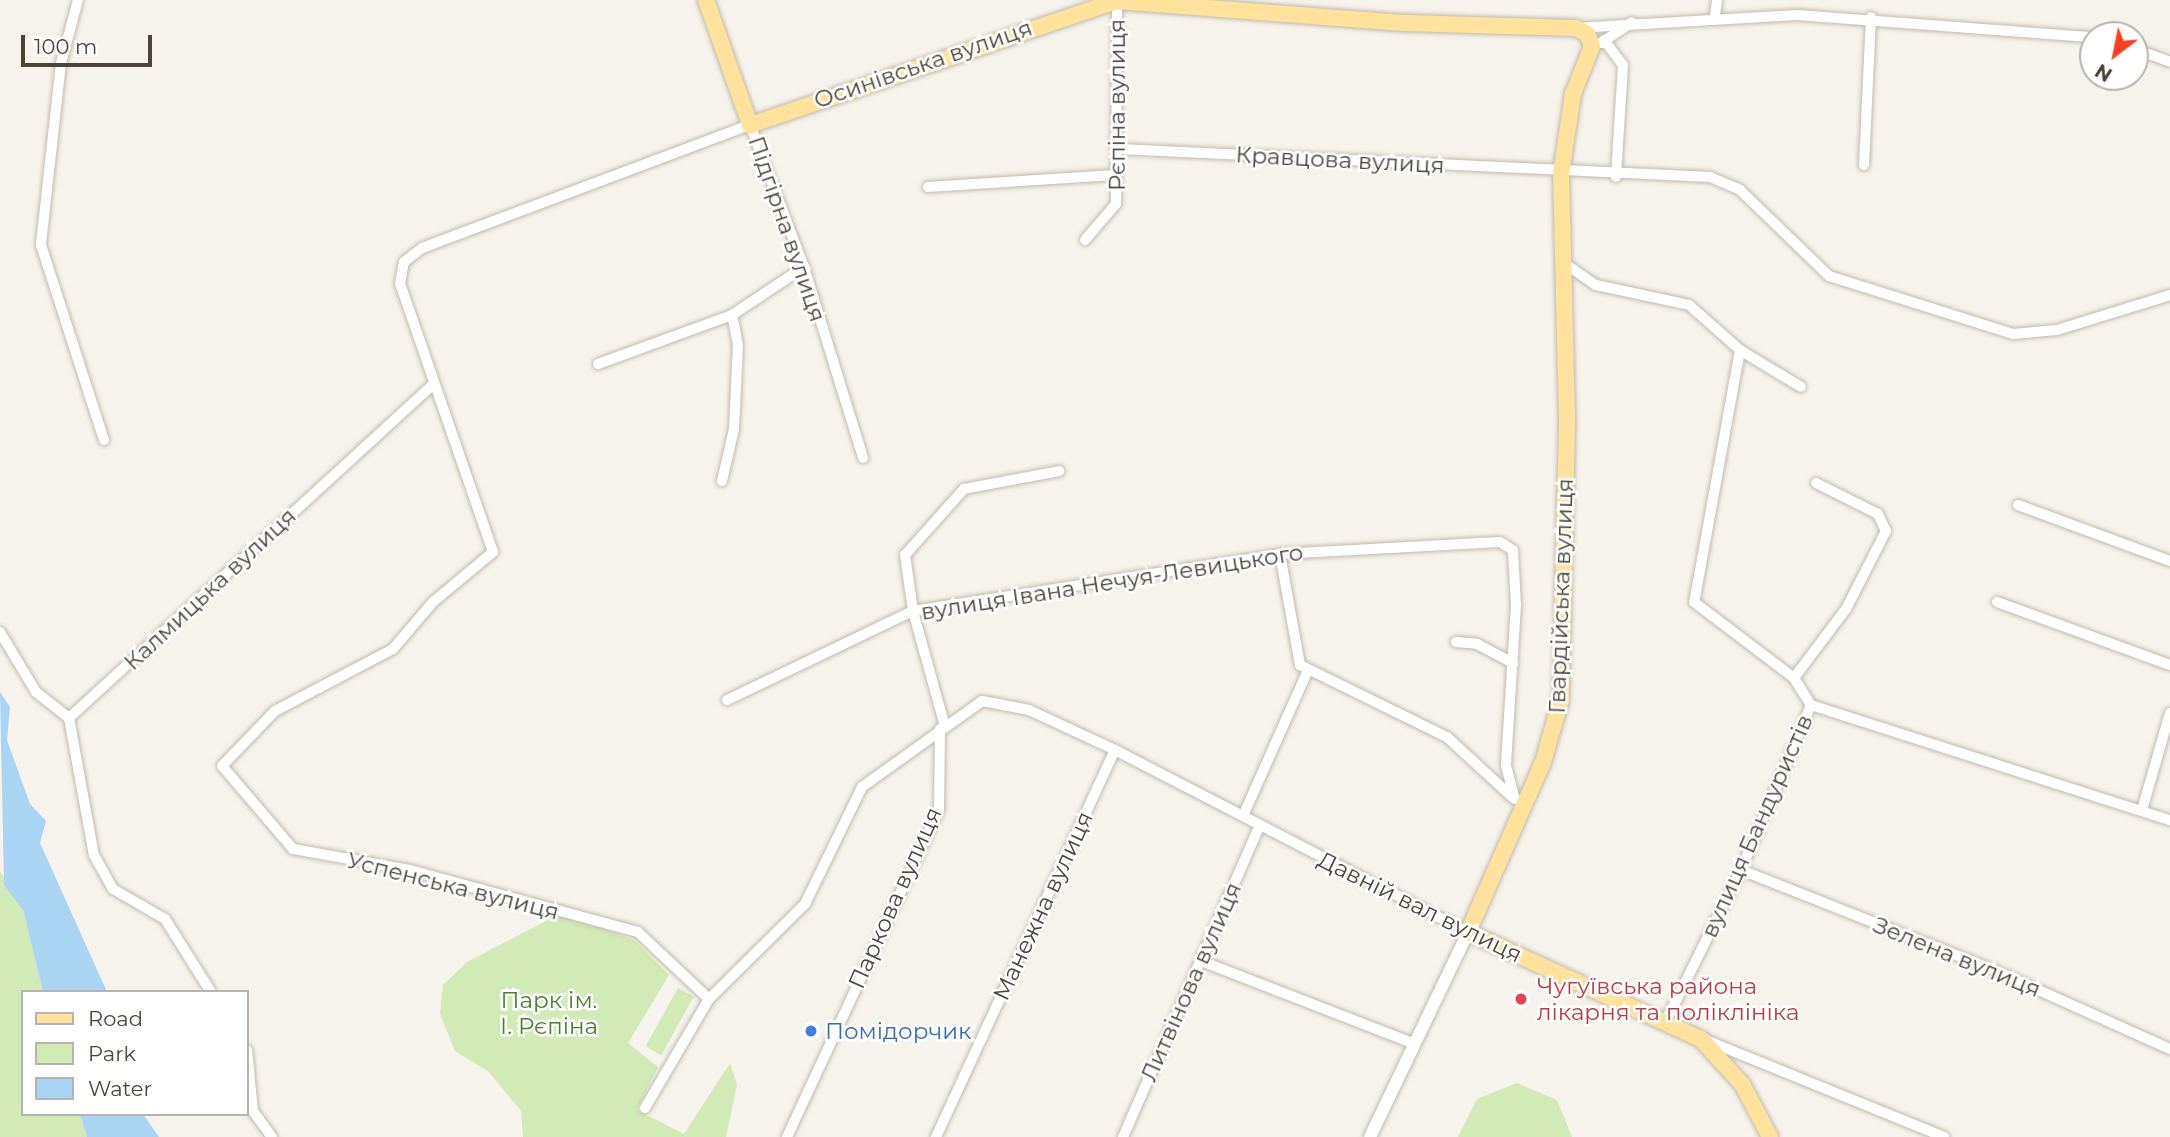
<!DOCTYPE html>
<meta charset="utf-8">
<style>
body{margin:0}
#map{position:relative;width:2170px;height:1137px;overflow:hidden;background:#f6f3ec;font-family:Montserrat,sans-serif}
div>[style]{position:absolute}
.green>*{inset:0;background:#d2eab5;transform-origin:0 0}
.water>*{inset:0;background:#a9d4f2}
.roads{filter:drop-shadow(0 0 2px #c2bbae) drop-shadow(0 0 2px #c2bbae)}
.minor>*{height:10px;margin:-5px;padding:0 5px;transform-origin:5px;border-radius:5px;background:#fff}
.tertiary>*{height:12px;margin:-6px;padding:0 6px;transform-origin:6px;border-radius:6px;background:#fff}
.primary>*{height:16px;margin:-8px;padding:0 8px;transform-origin:8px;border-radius:8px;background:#ffe39c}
.dots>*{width:19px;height:19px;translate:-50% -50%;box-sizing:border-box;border:4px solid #fff;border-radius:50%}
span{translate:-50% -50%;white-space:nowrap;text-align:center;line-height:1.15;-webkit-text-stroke:5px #fff;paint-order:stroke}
.street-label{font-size:23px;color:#4b4439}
.health-label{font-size:23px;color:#be3a42}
.left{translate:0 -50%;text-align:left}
.park-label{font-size:23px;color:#4a7f2a}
.shop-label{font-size:23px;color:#366cbe}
.legend{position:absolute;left:21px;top:990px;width:228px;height:126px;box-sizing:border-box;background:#fff;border:2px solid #b7b4b0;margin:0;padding:9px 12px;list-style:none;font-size:21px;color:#4b4439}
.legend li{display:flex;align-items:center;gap:14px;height:35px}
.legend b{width:35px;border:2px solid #b7b4b0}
.north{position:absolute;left:2079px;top:21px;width:70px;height:70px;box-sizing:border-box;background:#fff;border:2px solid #b7b4b0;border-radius:50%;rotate:212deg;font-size:19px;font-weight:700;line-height:28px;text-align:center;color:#4b4439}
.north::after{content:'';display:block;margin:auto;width:24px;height:32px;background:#fc3f1d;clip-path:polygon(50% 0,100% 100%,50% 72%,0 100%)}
.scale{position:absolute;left:21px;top:35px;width:131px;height:32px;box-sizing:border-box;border:4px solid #4b4439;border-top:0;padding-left:9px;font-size:21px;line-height:24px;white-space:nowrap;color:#4b4439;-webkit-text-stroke:5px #fff;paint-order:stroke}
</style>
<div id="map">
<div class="green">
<i style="clip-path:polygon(0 871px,23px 910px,43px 992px,23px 992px,23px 1114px,80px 1114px,87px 1137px,0 1137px)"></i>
<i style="clip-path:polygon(561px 913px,634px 940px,669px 975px,628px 1043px,658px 1067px,637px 1110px,684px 1134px,730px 1063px,737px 1085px,726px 1137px,523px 1137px,521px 1111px,489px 1072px,455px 1051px,440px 1014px,443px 985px,467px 962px)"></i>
<i style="left:678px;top:988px;width:18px;height:67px;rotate:29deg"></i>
<i style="clip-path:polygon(1517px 1083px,1557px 1100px,1572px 1137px,1458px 1137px,1477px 1099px)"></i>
</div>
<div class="water">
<i style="clip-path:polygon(0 692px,10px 707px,7px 740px,30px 804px,46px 821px,40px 843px,107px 992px,43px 992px,23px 910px,4px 885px)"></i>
<i style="clip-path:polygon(80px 1114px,143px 1114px,159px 1137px,87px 1137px)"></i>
</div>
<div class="roads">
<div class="minor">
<i style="left:78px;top:0;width:65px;rotate:105.1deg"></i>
<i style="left:61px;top:63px;width:183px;rotate:96.3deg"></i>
<i style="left:41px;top:245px;width:205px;rotate:72.1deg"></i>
<i style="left:1715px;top:15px;width:15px;rotate:-82deg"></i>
<i style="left:1576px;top:28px;width:221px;rotate:-3.4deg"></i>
<i style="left:1797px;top:15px;width:297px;rotate:4.3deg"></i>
<i style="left:1604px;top:40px;width:31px;rotate:53deg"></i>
<i style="left:1623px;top:65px;width:112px;rotate:93.6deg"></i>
<i style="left:1601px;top:43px;width:37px;rotate:-34deg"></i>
<i style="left:2135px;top:49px;width:37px;rotate:20deg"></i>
<i style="left:1119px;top:149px;width:592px;rotate:2.71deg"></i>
<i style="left:1710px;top:177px;width:33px;rotate:23deg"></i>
<i style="left:1740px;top:190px;width:124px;rotate:44deg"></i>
<i style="left:1829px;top:276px;width:193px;rotate:17.5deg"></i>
<i style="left:2013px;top:334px;width:44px;rotate:-5.2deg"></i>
<i style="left:2057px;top:330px;width:118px;rotate:-17.2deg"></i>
<i style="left:1864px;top:165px;width:148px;rotate:-87.3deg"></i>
<i style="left:928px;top:187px;width:187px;rotate:-3.7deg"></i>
<i style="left:1085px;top:240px;width:48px;rotate:-49.3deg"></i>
<i style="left:1116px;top:204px;width:204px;rotate:-89.7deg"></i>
<i style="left:1567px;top:265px;width:35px;rotate:35deg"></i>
<i style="left:1596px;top:285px;width:95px;rotate:12.1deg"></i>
<i style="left:1689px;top:305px;width:68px;rotate:41.4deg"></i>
<i style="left:1740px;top:350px;width:71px;rotate:31.2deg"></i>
<i style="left:1740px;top:350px;width:256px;rotate:100.3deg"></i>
<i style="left:1694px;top:602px;width:126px;rotate:37.2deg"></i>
<i style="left:1794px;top:678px;width:32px;rotate:58deg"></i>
<i style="left:1811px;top:705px;width:377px;rotate:17.8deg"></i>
<i style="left:598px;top:364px;width:143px;rotate:-20.1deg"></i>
<i style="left:732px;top:315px;width:87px;rotate:-33.7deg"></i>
<i style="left:722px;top:481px;width:53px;rotate:-77deg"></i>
<i style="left:734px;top:429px;width:84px;rotate:-87.3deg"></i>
<i style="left:738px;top:345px;width:31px;rotate:-101deg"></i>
<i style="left:2018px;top:505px;width:162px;rotate:20.2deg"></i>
<i style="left:1280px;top:554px;width:113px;rotate:79.8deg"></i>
<i style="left:1300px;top:665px;width:164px;rotate:26.1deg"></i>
<i style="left:1447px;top:737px;width:88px;rotate:42.7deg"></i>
<i style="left:1997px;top:602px;width:184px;rotate:20deg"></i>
<i style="left:0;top:632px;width:70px;rotate:59deg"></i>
<i style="left:36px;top:692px;width:42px;rotate:38.2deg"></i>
<i style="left:1456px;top:642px;width:21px;rotate:5deg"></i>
<i style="left:1477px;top:644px;width:41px;rotate:27.8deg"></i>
<i style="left:1794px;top:678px;width:86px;rotate:-53deg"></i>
<i style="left:1846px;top:609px;width:88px;rotate:-62.9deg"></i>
<i style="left:1886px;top:531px;width:19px;rotate:-115deg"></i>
<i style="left:1878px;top:514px;width:69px;rotate:-153.4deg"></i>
<i style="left:727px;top:700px;width:206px;rotate:-25.6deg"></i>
<i style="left:913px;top:611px;width:371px;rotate:-8.8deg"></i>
<i style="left:1280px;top:554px;width:220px;rotate:-3.1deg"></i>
<i style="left:1500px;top:542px;width:15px;rotate:32deg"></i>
<i style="left:1513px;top:550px;width:55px;rotate:86.9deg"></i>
<i style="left:1516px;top:605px;width:161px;rotate:93.6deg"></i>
<i style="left:1506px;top:766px;width:34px;rotate:75deg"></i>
<i style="left:69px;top:718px;width:494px;rotate:-42.5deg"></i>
<i style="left:69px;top:718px;width:139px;rotate:79.7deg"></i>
<i style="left:94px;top:855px;width:39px;rotate:61deg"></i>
<i style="left:113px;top:889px;width:60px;rotate:30deg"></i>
<i style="left:165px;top:919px;width:86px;rotate:57.8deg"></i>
<i style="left:944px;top:723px;width:116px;rotate:-105.5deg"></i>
<i style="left:913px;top:611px;width:57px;rotate:-98.1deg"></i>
<i style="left:905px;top:555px;width:89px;rotate:-48.2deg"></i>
<i style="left:964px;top:489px;width:97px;rotate:-10.7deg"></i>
<i style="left:2142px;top:810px;width:101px;rotate:-73.9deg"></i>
<i style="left:1243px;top:816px;width:158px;rotate:-66deg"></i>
<i style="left:1741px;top:870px;width:272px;rotate:21.6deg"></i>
<i style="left:1994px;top:970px;width:193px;rotate:24.2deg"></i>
<i style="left:1201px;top:961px;width:226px;rotate:21.2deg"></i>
<i style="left:709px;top:999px;width:98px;rotate:-136.7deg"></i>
<i style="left:638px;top:932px;width:236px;rotate:-164.8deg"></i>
<i style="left:410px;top:870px;width:119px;rotate:-169.8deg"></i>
<i style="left:293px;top:849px;width:109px;rotate:-130.5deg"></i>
<i style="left:222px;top:766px;width:76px;rotate:-46.1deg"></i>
<i style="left:275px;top:711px;width:133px;rotate:-27.7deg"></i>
<i style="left:393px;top:649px;width:62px;rotate:-49.6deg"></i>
<i style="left:433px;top:602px;width:78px;rotate:-39.8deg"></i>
<i style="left:493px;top:552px;width:284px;rotate:-109.1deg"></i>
<i style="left:400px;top:284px;width:22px;rotate:-80deg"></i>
<i style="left:404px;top:262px;width:23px;rotate:-38deg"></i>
<i style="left:422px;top:248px;width:350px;rotate:-20.6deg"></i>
<i style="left:750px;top:125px;width:152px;rotate:69.2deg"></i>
<i style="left:804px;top:267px;width:200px;rotate:72.8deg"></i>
<i style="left:1665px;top:1023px;width:171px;rotate:-63.6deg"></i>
<i style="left:1741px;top:870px;width:179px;rotate:-67deg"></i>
<i style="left:1708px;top:1041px;width:255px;rotate:22.1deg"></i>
<i style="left:247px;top:1050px;width:61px;rotate:84.4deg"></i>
<i style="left:253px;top:1111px;width:32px;rotate:54deg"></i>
<i style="left:645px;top:1108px;width:126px;rotate:-59.6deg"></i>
<i style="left:709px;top:999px;width:135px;rotate:-44.7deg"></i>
<i style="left:805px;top:904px;width:130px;rotate:-64deg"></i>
<i style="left:862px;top:787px;width:148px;rotate:-35.6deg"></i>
<i style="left:982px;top:701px;width:48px;rotate:10.8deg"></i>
<i style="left:1029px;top:710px;width:95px;rotate:24.9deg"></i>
<i style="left:1115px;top:750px;width:397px;rotate:27.3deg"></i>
<i style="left:787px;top:1137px;width:361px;rotate:-65.1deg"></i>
<i style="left:939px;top:810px;width:81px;rotate:-89.3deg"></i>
<i style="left:936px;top:1137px;width:426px;rotate:-65.2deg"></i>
<i style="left:1123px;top:1137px;width:339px;rotate:-66.3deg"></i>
</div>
<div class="tertiary">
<i style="left:1370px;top:1137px;width:227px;rotate:-64.4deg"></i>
</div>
<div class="primary">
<i style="left:706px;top:0;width:133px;rotate:70.6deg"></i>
<i style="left:750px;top:125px;width:387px;rotate:-18.7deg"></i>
<i style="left:1117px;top:1px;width:290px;rotate:4.4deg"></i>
<i style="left:1406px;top:23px;width:170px;rotate:1.7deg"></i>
<i style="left:1576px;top:28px;width:13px;rotate:29deg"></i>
<i style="left:1587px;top:34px;width:13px;rotate:67deg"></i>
<i style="left:1592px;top:46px;width:52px;rotate:111.6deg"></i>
<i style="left:1573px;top:94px;width:80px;rotate:98.6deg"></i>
<i style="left:1561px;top:173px;width:253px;rotate:88.6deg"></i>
<i style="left:1567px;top:426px;width:274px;rotate:91.3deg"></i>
<i style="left:1561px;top:700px;width:65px;rotate:106.2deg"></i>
<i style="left:1543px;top:762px;width:186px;rotate:113.8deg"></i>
<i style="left:1468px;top:932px;width:256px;rotate:24.7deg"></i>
<i style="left:1701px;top:1039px;width:61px;rotate:47.7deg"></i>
<i style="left:1742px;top:1084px;width:60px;rotate:62.2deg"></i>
</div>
</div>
<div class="dots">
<i style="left:1521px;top:999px;background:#e0444e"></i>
<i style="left:811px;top:1031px;background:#3f7fe0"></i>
</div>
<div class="street-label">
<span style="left:923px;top:64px;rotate:-19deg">Осинівська вулиця</span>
<span style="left:1117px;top:105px;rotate:-90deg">Рєпіна вулиця</span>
<span style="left:1340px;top:160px;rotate:3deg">Кравцова вулиця</span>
<span style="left:787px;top:229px;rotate:71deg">Підгірна вулиця</span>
<span style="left:1112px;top:582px;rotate:-9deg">вулиця Івана Нечуя-Левицького</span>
<span style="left:210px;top:589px;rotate:-43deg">Калмицька вулиця</span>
<span style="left:1561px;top:596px;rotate:-88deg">Гвардійська вулиця</span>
<span style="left:1757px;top:826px;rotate:-66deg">вулиця Бандуристів</span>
<span style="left:453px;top:886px;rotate:14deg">Успенська вулиця</span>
<span style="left:895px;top:898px;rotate:-66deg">Паркова вулиця</span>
<span style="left:1043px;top:906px;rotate:-65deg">Манежна вулиця</span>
<span style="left:1420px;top:907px;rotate:26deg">Давній вал вулиця</span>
<span style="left:1957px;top:957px;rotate:22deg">Зелена вулиця</span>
<span style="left:1191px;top:982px;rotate:-66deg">Литвінова вулиця</span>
</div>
<div class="health-label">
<span class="left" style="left:1537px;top:999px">Чугуївська района<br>лікарня та поліклініка</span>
</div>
<div class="park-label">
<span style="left:549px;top:1013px">Парк ім.<br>І. Рєпіна</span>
</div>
<div class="shop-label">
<span class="left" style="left:825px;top:1031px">Помідорчик</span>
</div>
<ul class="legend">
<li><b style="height:9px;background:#ffe39c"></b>Road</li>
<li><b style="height:19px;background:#d2eab5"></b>Park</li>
<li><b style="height:19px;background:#a9d4f2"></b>Water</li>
</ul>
<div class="north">N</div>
<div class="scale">100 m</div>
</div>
